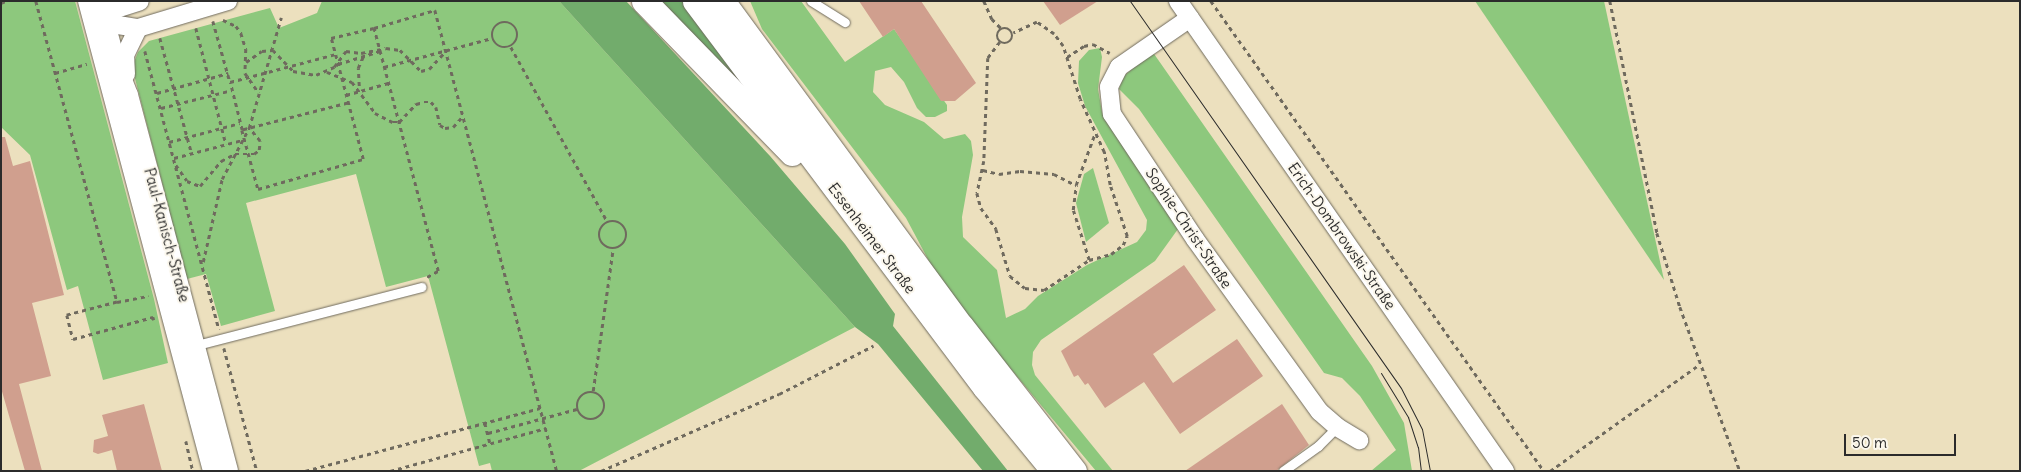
<!DOCTYPE html>
<meta charset="utf-8">
<style>
body{margin:0}
#map{position:relative;width:2021px;height:472px;overflow:hidden;background:#ece0be;font-family:Delius,sans-serif}
div>[style]{position:absolute}
.green>*{inset:0;background:#8dc87d}
.forest>*{inset:0;background:#72ac6c}
.building>*{inset:0;background:#d09f8e}
.path>*{height:2.5px;margin-top:-1.25px;transform-origin:0;background:repeating-linear-gradient(90deg,#6f6a5e 0 4px,transparent 0 8px)}
.path>.ring{margin:-1.25px;padding:0;box-sizing:content-box;background:none;border:2.5px solid #6f6a5e;border-radius:50%}
.roads{filter:drop-shadow(0 0 1px #6f6a5e) drop-shadow(0 0 1px #6f6a5e)}
.service>*{height:9px;margin:-4.5px;padding:0 4.5px;transform-origin:4.5px;border-radius:4.5px;background:#fff}
.minor>*{height:18px;margin:-9px;padding:0 9px;transform-origin:9px;border-radius:9px;background:#fff}
.secondary>*{height:25px;margin:-12.5px;padding:0 12.5px;transform-origin:12.5px;border-radius:12.5px;background:#fff}
.tram>*{height:1px;margin:-0.5px;padding:0 0.5px;transform-origin:0.5px;border-radius:0.5px;background:#2b2b2b}
span{translate:-50% -50%;white-space:nowrap;text-align:center;line-height:1.15;-webkit-text-stroke:4px #fbf7ec;paint-order:stroke}
.street-label{font-size:15px;color:#2b2b2b}
.frame{position:absolute;inset:0;border:2px solid #2b2b2b;pointer-events:none}
.scale{position:absolute;left:1844px;top:434px;width:112px;height:22px;box-sizing:border-box;border:2px solid #2b2b2b;border-top:0;padding-left:6px;font-size:15px;line-height:18px;white-space:nowrap;color:#2b2b2b;-webkit-text-stroke:4px #fbf7ec;paint-order:stroke}
</style>
<div id="map">
<div class="green">
<i style="clip-path:polygon(1px 1px,75px 1px,154px 299px,168px 363px,103px 380px,78px 286px,67px 290px,30px 155px,1px 127px)"></i>
<i style="clip-path:polygon(322px 1px,559px 1px,855px 327px,579px 471px,492px 471px,490px 463px,479px 466px,428px 276px,386px 287px,356px 174px,246px 203px,275px 311px,221px 326px,206px 274px,187px 279px,132px 67px,138px 52px,149px 41px,270px 8px,279px 28px,317px 13px)"></i>
<i style="clip-path:polygon(750px 1px,801px 1px,845px 62px,894px 29px,947px 105px,947px 111px,935px 117px,926px 117px,917px 108px,904px 82px,891px 67px,875px 71px,873px 92px,885px 105px,924px 122px,944px 139px,965px 134px,971px 141px,973px 155px,962px 217px,963px 237px,997px 270px,1006px 318px,1025px 309px,1038px 296px,1087px 265px,1137px 242px,1146px 230px,1147px 220px,1085px 106px,1078px 83px,1079px 61px,1089px 50px,1100px 48px,1102px 57px,1098px 89px,1102px 112px,1178px 229px,1155px 261px,1041px 340px,1033px 352px,1032px 365px,1035px 375px,1113px 471px,1096px 471px,964px 313px,930px 263px,906px 218px,762px 29px)"></i>
<i style="clip-path:polygon(1475px 1px,1604px 1px,1664px 280px)"></i>
<i style="clip-path:polygon(1152px 51px,1372px 366px,1404px 423px,1412px 471px,1371px 471px,1396px 450px,1360px 396px,1342px 378px,1324px 373px,1139px 109px,1119px 89px,1123px 77px)"></i>
<i style="clip-path:polygon(1093px 168px,1109px 223px,1086px 242px,1076px 203px,1084px 174px)"></i>
</div>
<div class="forest">
<i style="clip-path:polygon(559px 1px,626px 1px,770px 156px,845px 244px,895px 314px,893px 326px,1008px 471px,983px 471px,878px 344px,855px 327px)"></i>
<i style="clip-path:polygon(655px 1px,685px 1px,775px 123px)"></i>
</div>
<div class="building">
<i style="clip-path:polygon(859px 1px,921px 1px,976px 83px,955px 101px,941px 101px,894px 29px,883px 37px)"></i>
<i style="clip-path:polygon(1043px 1px,1098px 1px,1060px 25px)"></i>
<i style="clip-path:polygon(1px 137px,5px 137px,13px 166px,30px 161px,64px 295px,32px 303px,51px 376px,19px 384px,42px 471px,25px 471px,1px 388px)"></i>
<i style="clip-path:polygon(1184px 265px,1216px 310px,1153px 354px,1173px 383px,1237px 339px,1263px 376px,1180px 434px,1144px 382px,1105px 408px,1088px 383px,1085px 385px,1078px 375px,1074px 377px,1061px 351px)"></i>
<i style="clip-path:polygon(144px 404px,162px 471px,117px 471px,112px 450px,98px 454px,93px 452px,94px 440px,108px 436px,102px 415px)"></i>
<i style="clip-path:polygon(1282px 404px,1309px 445px,1276px 471px,1185px 471px)"></i>
</div>
<div class="path">
<i style="left:36px;top:1px;width:312px;rotate:74.9deg"></i>
<i style="left:117px;top:302px;width:52px;rotate:165.4deg"></i>
<i style="left:67px;top:315px;width:25px;rotate:76deg"></i>
<i style="left:73px;top:339px;width:83px;rotate:-15.4deg"></i>
<i style="left:153px;top:317px;width:3px;rotate:72deg"></i>
<i style="left:984px;top:1px;width:20px;rotate:66deg"></i>
<i style="left:992px;top:19px;width:13px;rotate:45deg"></i>
<i style="left:1211px;top:1px;width:576px;rotate:54.68deg"></i>
<i style="left:1610px;top:1px;width:237px;rotate:78.5deg"></i>
<i style="left:1657px;top:233px;width:77px;rotate:72.7deg"></i>
<i style="left:1680px;top:307px;width:175px;rotate:69.9deg"></i>
<i style="left:1px;top:3px;width:5px;rotate:-22deg"></i>
<i style="left:223px;top:20px;width:14px;rotate:25deg"></i>
<i style="left:236px;top:26px;width:9px;rotate:54deg"></i>
<i style="left:241px;top:33px;width:17px;rotate:73deg"></i>
<i style="left:246px;top:49px;width:24px;rotate:92deg"></i>
<i style="left:245px;top:73px;width:24px;rotate:55deg"></i>
<i style="left:213px;top:21px;width:63px;rotate:74.4deg"></i>
<i class="ring" style="left:492px;top:22px;width:23.5px;height:23.5px"></i>
<i class="ring" style="left:997px;top:28px;width:13.5px;height:13.5px"></i>
<i style="left:196px;top:28px;width:120px;rotate:75.5deg"></i>
<i style="left:160px;top:38px;width:120px;rotate:74.6deg"></i>
<i style="left:1000px;top:42px;width:20px;rotate:127deg"></i>
<i style="left:988px;top:58px;width:103px;rotate:92.2deg"></i>
<i style="left:984px;top:161px;width:33px;rotate:102deg"></i>
<i style="left:977px;top:193px;width:16px;rotate:75deg"></i>
<i style="left:981px;top:208px;width:26px;rotate:54deg"></i>
<i style="left:996px;top:229px;width:49px;rotate:73.4deg"></i>
<i style="left:1010px;top:276px;width:19px;rotate:39deg"></i>
<i style="left:1025px;top:288px;width:19px;rotate:6deg"></i>
<i style="left:1044px;top:290px;width:54px;rotate:-33.7deg"></i>
<i style="left:1089px;top:260px;width:23px;rotate:-15deg"></i>
<i style="left:1111px;top:254px;width:15px;rotate:-37deg"></i>
<i style="left:1123px;top:245px;width:10px;rotate:-66deg"></i>
<i style="left:1127px;top:236px;width:54px;rotate:-108.4deg"></i>
<i style="left:1110px;top:185px;width:34px;rotate:-100deg"></i>
<i style="left:1104px;top:152px;width:58px;rotate:-114.4deg"></i>
<i style="left:1080px;top:99px;width:56px;rotate:-107.8deg"></i>
<i style="left:1063px;top:46px;width:15px;rotate:-127deg"></i>
<i style="left:1054px;top:34px;width:21px;rotate:-145deg"></i>
<i style="left:1037px;top:22px;width:26px;rotate:155deg"></i>
<i style="left:511px;top:47px;width:199px;rotate:61.1deg"></i>
<i style="left:145px;top:51px;width:288px;rotate:75.1deg"></i>
<i style="left:1067px;top:57px;width:20px;rotate:-33deg"></i>
<i style="left:1084px;top:46px;width:9px;rotate:-13deg"></i>
<i style="left:1093px;top:44px;width:19px;rotate:28deg"></i>
<i style="left:246px;top:62px;width:19px;rotate:-35deg"></i>
<i style="left:262px;top:51px;width:11px;rotate:-5deg"></i>
<i style="left:273px;top:50px;width:29px;rotate:46deg"></i>
<i style="left:293px;top:71px;width:23px;rotate:10deg"></i>
<i style="left:316px;top:75px;width:20px;rotate:-24deg"></i>
<i style="left:334px;top:67px;width:20px;rotate:-53deg"></i>
<i style="left:346px;top:51px;width:15px;rotate:8deg"></i>
<i style="left:361px;top:53px;width:25px;rotate:-11deg"></i>
<i style="left:386px;top:48px;width:14px;rotate:8deg"></i>
<i style="left:400px;top:50px;width:30px;rotate:45deg"></i>
<i style="left:421px;top:71px;width:8px;rotate:-14deg"></i>
<i style="left:429px;top:69px;width:25px;rotate:-47deg"></i>
<i style="left:338px;top:64px;width:44px;rotate:-17.2deg"></i>
<i style="left:384px;top:67px;width:112px;rotate:-15deg"></i>
<i style="left:327px;top:72px;width:27px;rotate:22deg"></i>
<i style="left:352px;top:82px;width:39px;rotate:53deg"></i>
<i style="left:375px;top:113px;width:20px;rotate:27deg"></i>
<i style="left:393px;top:122px;width:6px"></i>
<i style="left:399px;top:122px;width:25px;rotate:-47deg"></i>
<i style="left:416px;top:104px;width:8px;rotate:-14deg"></i>
<i style="left:424px;top:102px;width:7px"></i>
<i style="left:431px;top:102px;width:7px;rotate:45deg"></i>
<i style="left:436px;top:107px;width:18px;rotate:77deg"></i>
<i style="left:440px;top:125px;width:6px;rotate:31deg"></i>
<i style="left:445px;top:128px;width:8px;rotate:-7deg"></i>
<i style="left:453px;top:127px;width:15px;rotate:-48deg"></i>
<i style="left:55px;top:73px;width:33px;rotate:-16deg"></i>
<i style="left:359px;top:86px;width:18px;rotate:-93deg"></i>
<i style="left:358px;top:68px;width:17px;rotate:-66deg"></i>
<i style="left:157px;top:93px;width:74px;rotate:-15.7deg"></i>
<i style="left:346px;top:95px;width:44px;rotate:-15.9deg"></i>
<i style="left:348px;top:103px;width:109px;rotate:165.7deg"></i>
<i style="left:242px;top:130px;width:61px;rotate:74.8deg"></i>
<i style="left:258px;top:189px;width:109px;rotate:-15.9deg"></i>
<i style="left:363px;top:159px;width:125px;rotate:-104.8deg"></i>
<i style="left:331px;top:38px;width:44px;rotate:-13.1deg"></i>
<i style="left:161px;top:108px;width:73px;rotate:-14.2deg"></i>
<i style="left:242px;top:130px;width:49px;rotate:-104deg"></i>
<i style="left:230px;top:82px;width:110px;rotate:-14.8deg"></i>
<i style="left:169px;top:142px;width:73px;rotate:-15deg"></i>
<i style="left:174px;top:158px;width:70px;rotate:-14.8deg"></i>
<i style="left:176px;top:165px;width:19px;rotate:55deg"></i>
<i style="left:187px;top:181px;width:14px;rotate:21deg"></i>
<i style="left:200px;top:186px;width:33px;rotate:-50deg"></i>
<i style="left:221px;top:161px;width:16px;rotate:-27deg"></i>
<i style="left:235px;top:154px;width:19px"></i>
<i style="left:254px;top:154px;width:6px;rotate:-39deg"></i>
<i style="left:259px;top:150px;width:9px;rotate:-84deg"></i>
<i style="left:260px;top:141px;width:17px;rotate:-130deg"></i>
<i style="left:983px;top:170px;width:16px;rotate:14deg"></i>
<i style="left:999px;top:174px;width:21px;rotate:-8deg"></i>
<i style="left:1020px;top:171px;width:34px;rotate:5deg"></i>
<i style="left:1054px;top:174px;width:25px;rotate:27deg"></i>
<i class="ring" style="left:599px;top:221px;width:25.5px;height:25.5px"></i>
<i style="left:1089px;top:260px;width:52px;rotate:-107.7deg"></i>
<i style="left:1073px;top:210px;width:25px;rotate:-83deg"></i>
<i style="left:1076px;top:185px;width:55px;rotate:-69.9deg"></i>
<i style="left:203px;top:262px;width:85px;rotate:-77.1deg"></i>
<i style="left:222px;top:179px;width:58px;rotate:-62.1deg"></i>
<i style="left:249px;top:128px;width:115px;rotate:-73.8deg"></i>
<i style="left:427px;top:277px;width:13px;rotate:-29deg"></i>
<i style="left:438px;top:271px;width:251px;rotate:-104.8deg"></i>
<i style="left:374px;top:28px;width:64px;rotate:-16.4deg"></i>
<i style="left:435px;top:10px;width:477px;rotate:75.2deg"></i>
<i style="left:117px;top:302px;width:32px;rotate:-11deg"></i>
<i style="left:224px;top:348px;width:127px;rotate:75deg"></i>
<i style="left:593px;top:391px;width:143px;rotate:-82deg"></i>
<i class="ring" style="left:577px;top:392px;width:25.5px;height:25.5px"></i>
<i style="left:485px;top:423px;width:21px;rotate:76deg"></i>
<i style="left:488px;top:433px;width:92px;rotate:-15.1deg"></i>
<i style="left:186px;top:441px;width:31px;rotate:77deg"></i>
<i style="left:305px;top:471px;width:243px;rotate:-15deg"></i>
<i style="left:390px;top:471px;width:162px;rotate:-15.4deg"></i>
<i style="left:601px;top:471px;width:194px;rotate:-23.4deg"></i>
<i style="left:779px;top:394px;width:106px;rotate:-27.1deg"></i>
<i style="left:1550px;top:471px;width:184px;rotate:-35.5deg"></i>
</div>
<div class="roads">
<div class="service">
<i style="left:811px;top:1px;width:40px;rotate:32deg"></i>
<i style="left:193px;top:346px;width:236px;rotate:-14.5deg"></i>
<i style="left:1283px;top:471px;width:43px;rotate:-35.5deg"></i>
<i style="left:1318px;top:446px;width:27px;rotate:-45deg"></i>
</div>
<div class="minor">
<i style="left:87px;top:1px;width:486px;rotate:75.1deg"></i>
<i style="left:100px;top:1px;width:65px;rotate:74.9deg"></i>
<i style="left:117px;top:64px;width:33px;rotate:69deg"></i>
<i style="left:129px;top:95px;width:389px;rotate:75.1deg"></i>
<i style="left:1178px;top:1px;width:573px;rotate:55.17deg"></i>
<i style="left:97px;top:15px;width:23px;rotate:25deg"></i>
<i style="left:118px;top:25px;width:20px;rotate:9deg"></i>
<i style="left:138px;top:28px;width:94px;rotate:-16.7deg"></i>
<i style="left:1190px;top:18px;width:86px;rotate:145.4deg"></i>
<i style="left:1119px;top:67px;width:22px;rotate:117deg"></i>
<i style="left:1109px;top:87px;width:27px;rotate:84deg"></i>
<i style="left:1112px;top:114px;width:150px;rotate:56.4deg"></i>
<i style="left:1195px;top:239px;width:213px;rotate:54.2deg"></i>
<i style="left:1320px;top:412px;width:23px;rotate:41deg"></i>
<i style="left:1337px;top:427px;width:26px;rotate:31deg"></i>
<i style="left:100px;top:27px;width:21px;rotate:-53deg"></i>
<i style="left:113px;top:10px;width:28px;rotate:-18deg"></i>
<i style="left:126px;top:74px;width:19px;rotate:-93deg"></i>
<i style="left:125px;top:55px;width:30px;rotate:-64deg"></i>
</div>
<div class="secondary">
<i style="left:644px;top:1px;width:212px;rotate:45.8deg"></i>
<i style="left:695px;top:1px;width:483px;rotate:53.1deg"></i>
<i style="left:985px;top:387px;width:109px;rotate:50.6deg"></i>
<i style="left:722px;top:1px;width:403px;rotate:53.7deg"></i>
<i style="left:961px;top:326px;width:184px;rotate:52.1deg"></i>
</div>
</div>
<div class="tram">
<i style="left:1130px;top:1px;width:472px;rotate:55deg"></i>
<i style="left:1401px;top:388px;width:46px;rotate:62.9deg"></i>
<i style="left:1422px;top:429px;width:43px;rotate:79.2deg"></i>
<i style="left:1381px;top:373px;width:52px;rotate:58.5deg"></i>
<i style="left:1408px;top:417px;width:32px;rotate:72deg"></i>
<i style="left:1418px;top:447px;width:24px;rotate:83deg"></i>
</div>
<div class="street-label">
<span style="left:1189px;top:228px;rotate:56deg">Sophie-Christ-Straße</span>
<span style="left:167px;top:235px;rotate:75deg">Paul-Kanisch-Straße</span>
<span style="left:1342px;top:236px;rotate:55deg">Erich-Dombrowski-Straße</span>
<span style="left:872px;top:238px;rotate:53deg">Essenheimer Straße</span>
</div>
<div class="frame"></div>
<div class="scale">50 m</div>
</div>
